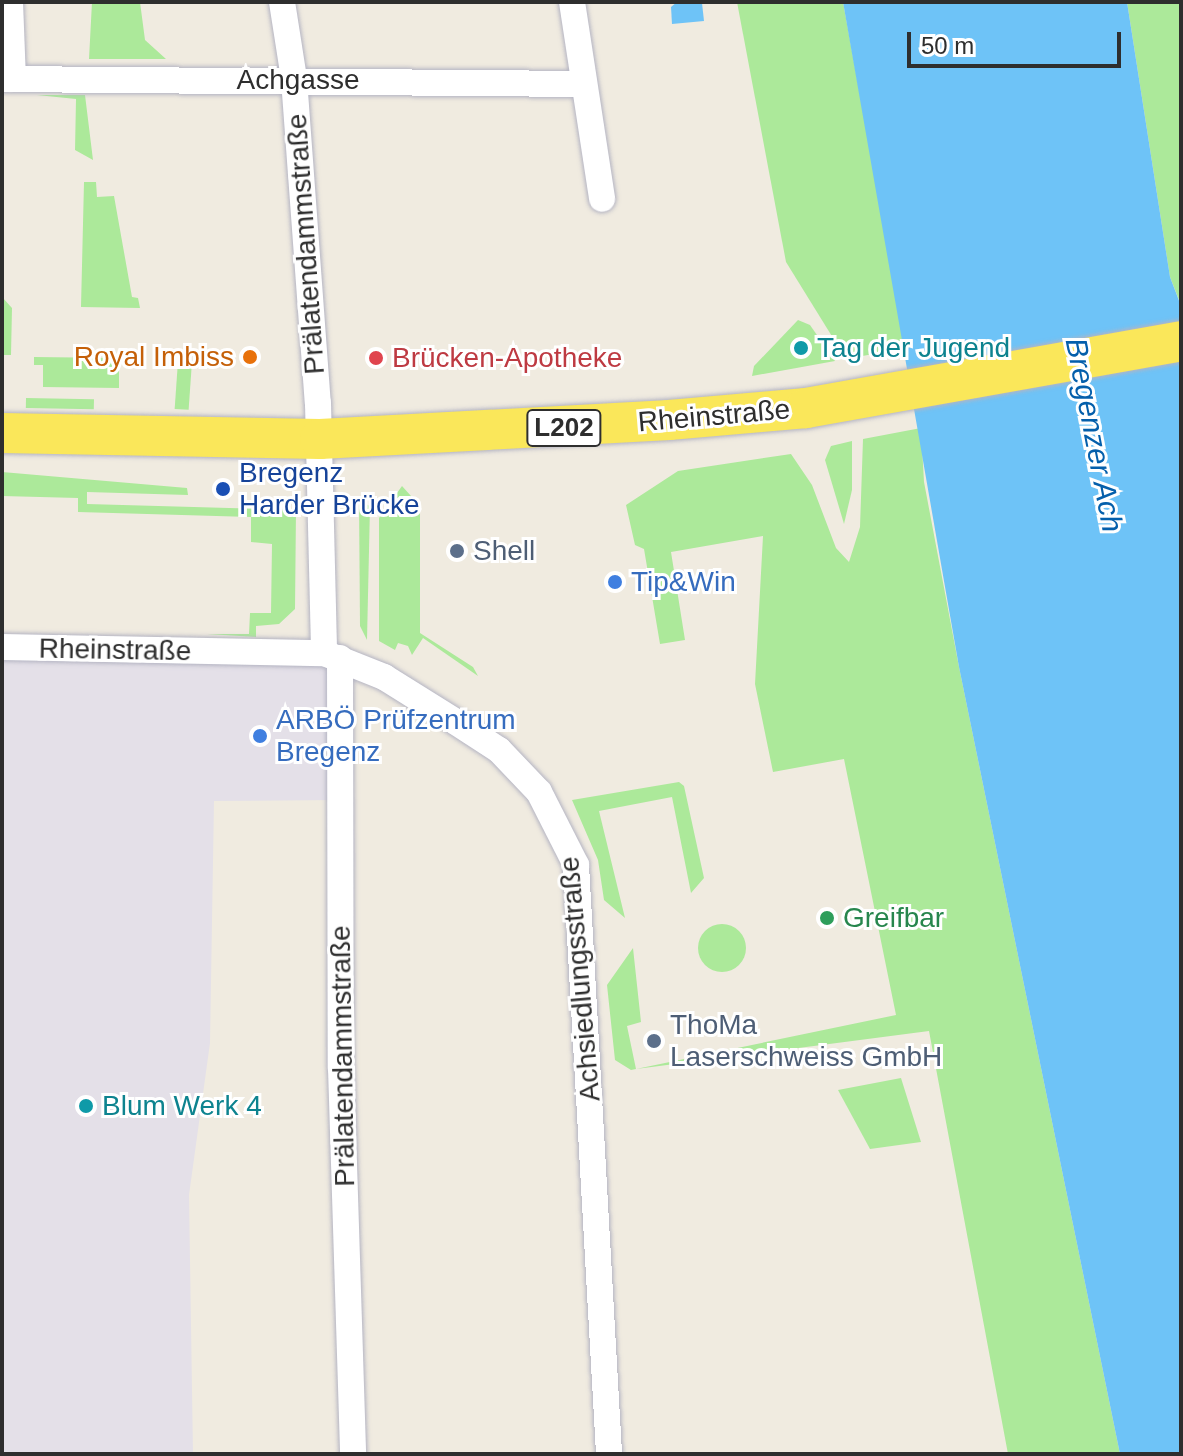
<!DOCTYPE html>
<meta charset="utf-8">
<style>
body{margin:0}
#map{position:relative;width:1183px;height:1456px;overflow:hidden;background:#f0ebe0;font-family:Helvetica,sans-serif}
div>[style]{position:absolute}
.industrial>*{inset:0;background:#e4e0e8}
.green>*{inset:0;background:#ace99a;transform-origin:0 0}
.round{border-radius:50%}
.water>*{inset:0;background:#6ec3f7}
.roads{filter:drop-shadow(0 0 2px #b4b4c2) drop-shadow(0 0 2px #b4b4c2)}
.street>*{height:26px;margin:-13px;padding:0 13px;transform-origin:13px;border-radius:13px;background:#fff}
.primary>*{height:40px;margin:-20px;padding:0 20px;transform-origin:20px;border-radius:20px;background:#fae75a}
.dots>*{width:22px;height:22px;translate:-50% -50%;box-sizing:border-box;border:4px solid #fff;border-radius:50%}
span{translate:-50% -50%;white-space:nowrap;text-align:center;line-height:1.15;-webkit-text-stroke:6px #fff;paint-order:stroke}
.shield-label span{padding:2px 6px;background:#fff;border:2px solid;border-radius:6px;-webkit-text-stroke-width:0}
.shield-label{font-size:26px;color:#2e2e2e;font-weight:700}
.street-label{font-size:28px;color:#2e2e2e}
.culture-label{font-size:28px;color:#0d838f}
.left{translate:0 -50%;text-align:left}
.food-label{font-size:28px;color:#c56008}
.right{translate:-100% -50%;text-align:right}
.health-label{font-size:28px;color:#be3a42}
.transit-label{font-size:28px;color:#164399}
.service-label{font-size:28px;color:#4e5e75}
.shop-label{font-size:28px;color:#366cbe}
.leisure-label{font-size:28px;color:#27864d}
.water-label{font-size:30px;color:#045fab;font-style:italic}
.frame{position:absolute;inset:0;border:4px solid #2e2e2e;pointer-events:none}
.scale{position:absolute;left:907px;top:32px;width:214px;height:36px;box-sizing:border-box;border:4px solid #2e2e2e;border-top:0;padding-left:10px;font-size:24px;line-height:28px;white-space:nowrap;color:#2e2e2e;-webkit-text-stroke:6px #fff;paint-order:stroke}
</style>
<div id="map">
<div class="industrial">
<i style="clip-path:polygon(2px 647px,340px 658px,340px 800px,214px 801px,210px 1043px,189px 1195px,193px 1454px,2px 1454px)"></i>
</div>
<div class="green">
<i style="clip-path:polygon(92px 2px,140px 2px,145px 40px,166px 59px,89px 59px)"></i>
<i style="clip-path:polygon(737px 2px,843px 2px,906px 348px,846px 359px,786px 262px)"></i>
<i style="clip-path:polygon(1127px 2px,1181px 2px,1179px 300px,1170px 277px)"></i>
<i style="clip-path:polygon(37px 95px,85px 95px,93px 160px,75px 150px,76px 99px)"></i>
<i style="clip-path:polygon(84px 182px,96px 182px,97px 197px,114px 196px,132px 297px,138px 298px,140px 308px,81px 307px)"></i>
<i style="clip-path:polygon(2px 297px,12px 308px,11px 355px,2px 355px)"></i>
<i style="clip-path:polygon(798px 320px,810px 325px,835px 361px,752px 376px,754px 366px)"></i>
<i style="clip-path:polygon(34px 357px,119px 358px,119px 388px,43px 387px,43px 365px,34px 365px)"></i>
<i style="left:178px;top:361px;width:14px;height:48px;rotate:4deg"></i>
<i style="left:26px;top:398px;width:68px;height:10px;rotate:1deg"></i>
<i style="clip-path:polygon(921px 428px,924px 482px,959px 667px,1120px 1454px,1008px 1454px,929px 1031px,636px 1069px,631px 1070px,615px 1060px,607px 985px,633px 948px,641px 1022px,627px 1026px,636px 1069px,896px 1015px,844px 759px,773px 772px,755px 684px,763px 536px,671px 552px,685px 640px,660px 644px,644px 549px,635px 545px,626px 505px,678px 471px,791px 454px,812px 485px,836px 548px,849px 562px,860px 527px,863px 439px)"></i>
<i style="clip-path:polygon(852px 441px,852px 490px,844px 524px,825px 460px,831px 446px)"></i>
<i style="clip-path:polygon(2px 472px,187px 488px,188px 495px,87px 492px,87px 504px,296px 510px,295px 609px,279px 624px,256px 626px,256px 637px,207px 634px,249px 634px,250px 613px,271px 613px,272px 544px,251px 542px,251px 517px,78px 512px,78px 498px,2px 496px)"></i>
<i style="clip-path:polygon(402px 486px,420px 506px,420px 633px,473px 667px,478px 676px,423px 638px,412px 655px,408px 646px,398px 643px,395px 650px,379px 641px,379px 518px)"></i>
<i style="clip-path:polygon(359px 501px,370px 506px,367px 640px,360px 626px)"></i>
<i style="clip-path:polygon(679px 782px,684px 786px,704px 878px,691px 893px,672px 797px,599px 811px,625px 918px,604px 900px,598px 860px,572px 800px)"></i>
<i class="round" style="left:698px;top:924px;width:48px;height:48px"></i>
<i style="clip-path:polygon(901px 1078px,921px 1142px,870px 1149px,838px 1090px)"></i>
</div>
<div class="water">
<i style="clip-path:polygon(677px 2px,702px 3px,704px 21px,672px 24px,671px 7px)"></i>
<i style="clip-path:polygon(843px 2px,1127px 2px,1170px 277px,1181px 306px,1181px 1454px,1120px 1454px,959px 667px)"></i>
</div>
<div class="roads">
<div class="street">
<i style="left:10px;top:2px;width:77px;rotate:87.8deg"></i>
<i style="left:282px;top:2px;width:78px;rotate:81.1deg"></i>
<i style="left:294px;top:79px;width:325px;rotate:85.8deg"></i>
<i style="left:318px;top:403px;width:250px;rotate:88.6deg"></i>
<i style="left:572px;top:2px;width:199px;rotate:81.3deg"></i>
<i style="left:2px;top:79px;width:582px;rotate:0.49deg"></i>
<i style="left:2px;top:647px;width:322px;rotate:1.1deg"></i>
<i style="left:324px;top:653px;width:65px;rotate:21.8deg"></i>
<i style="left:384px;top:677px;width:85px;rotate:32deg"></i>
<i style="left:456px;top:722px;width:51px;rotate:33.1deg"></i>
<i style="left:499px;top:750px;width:58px;rotate:46.4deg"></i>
<i style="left:539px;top:792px;width:82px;rotate:63.1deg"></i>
<i style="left:576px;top:865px;width:590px;rotate:86.79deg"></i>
<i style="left:340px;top:658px;width:410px;rotate:89.9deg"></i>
<i style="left:341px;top:1068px;width:386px;rotate:88.2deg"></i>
</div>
<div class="primary">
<i style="left:2px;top:433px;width:318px;rotate:1.1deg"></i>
<i style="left:320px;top:439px;width:350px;rotate:-3.1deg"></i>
<i style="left:669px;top:420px;width:138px;rotate:-5deg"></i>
<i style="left:806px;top:408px;width:381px;rotate:-10.1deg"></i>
</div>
</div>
<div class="dots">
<i style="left:801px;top:348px;background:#0f9aa8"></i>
<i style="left:250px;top:357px;background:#e8710a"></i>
<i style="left:376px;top:358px;background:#e0444e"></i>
<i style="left:223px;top:489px;background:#1a4fb4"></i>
<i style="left:457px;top:551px;background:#5c6f8a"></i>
<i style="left:615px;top:582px;background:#3f7fe0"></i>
<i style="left:260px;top:736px;background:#3f7fe0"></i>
<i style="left:827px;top:918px;background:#2e9e5b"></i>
<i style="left:654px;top:1041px;background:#5c6f8a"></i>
<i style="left:86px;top:1106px;background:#0f9aa8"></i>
</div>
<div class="shield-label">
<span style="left:564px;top:428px">L202</span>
</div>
<div class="street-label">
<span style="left:298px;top:80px">Achgasse</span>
<span style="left:306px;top:244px;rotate:-94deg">Prälatendammstraße</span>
<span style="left:714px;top:416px;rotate:-5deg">Rheinstraße</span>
<span style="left:115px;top:650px;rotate:1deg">Rheinstraße</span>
<span style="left:580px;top:979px;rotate:-95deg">Achsiedlungsstraße</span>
<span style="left:343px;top:1056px;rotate:-91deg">Prälatendammstraße</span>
</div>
<div class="culture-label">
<span class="left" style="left:817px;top:348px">Tag der Jugend</span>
<span class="left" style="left:102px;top:1106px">Blum Werk 4</span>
</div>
<div class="food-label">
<span class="right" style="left:234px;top:357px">Royal Imbiss</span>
</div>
<div class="health-label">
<span class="left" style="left:392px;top:358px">Brücken-Apotheke</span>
</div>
<div class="transit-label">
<span class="left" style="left:239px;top:489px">Bregenz<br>Harder Brücke</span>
</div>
<div class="service-label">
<span class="left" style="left:473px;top:551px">Shell</span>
<span class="left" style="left:670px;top:1041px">ThoMa<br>Laserschweiss GmbH</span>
</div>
<div class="shop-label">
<span class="left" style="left:631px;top:582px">Tip&amp;Win</span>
<span class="left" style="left:276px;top:736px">ARBÖ Prüfzentrum<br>Bregenz</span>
</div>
<div class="leisure-label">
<span class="left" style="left:843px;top:918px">Greifbar</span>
</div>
<div class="water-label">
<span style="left:1094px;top:435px;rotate:79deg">Bregenzer Ach</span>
</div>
<div class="frame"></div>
<div class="scale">50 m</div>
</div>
